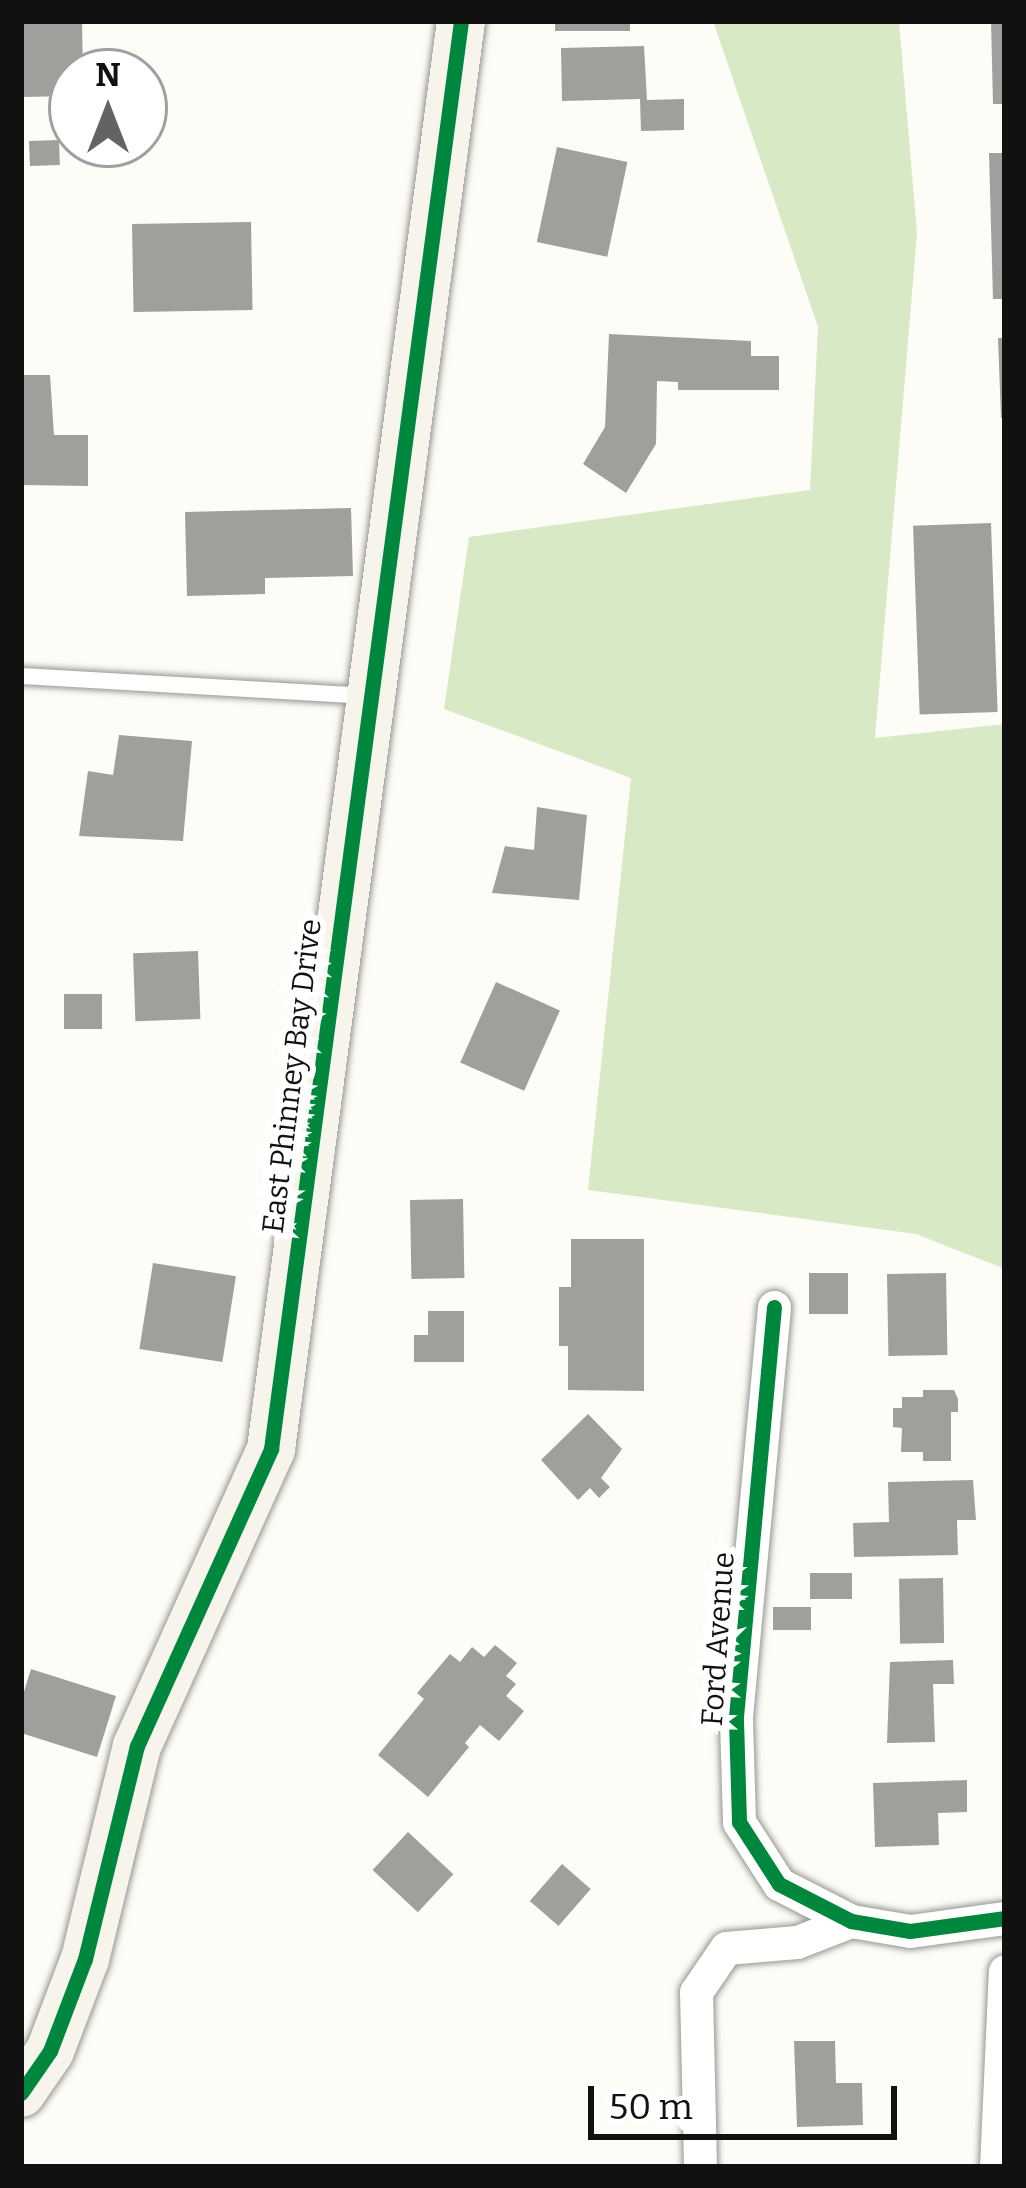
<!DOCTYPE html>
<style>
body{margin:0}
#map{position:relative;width:1026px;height:2188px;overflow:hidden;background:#fdfcf7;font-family:Bitter,serif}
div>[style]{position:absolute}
.forest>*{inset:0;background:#d8eac5}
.building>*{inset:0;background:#a19f9c;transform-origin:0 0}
.roads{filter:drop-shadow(0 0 3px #979795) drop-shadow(0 0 3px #979795)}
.lane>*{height:16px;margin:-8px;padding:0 8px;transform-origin:8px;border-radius:8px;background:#fffffe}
.street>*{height:33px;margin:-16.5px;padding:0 16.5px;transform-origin:16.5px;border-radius:16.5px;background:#fffffe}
.secondary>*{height:48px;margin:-24px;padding:0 24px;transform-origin:24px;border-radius:24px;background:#f6f4eb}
.cycleway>*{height:15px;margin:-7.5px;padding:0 7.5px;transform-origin:7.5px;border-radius:7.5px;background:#00873e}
span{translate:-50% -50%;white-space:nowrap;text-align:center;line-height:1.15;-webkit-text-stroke:12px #fff;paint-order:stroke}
.street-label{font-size:30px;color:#111}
.frame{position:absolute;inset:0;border:24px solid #111;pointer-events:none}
.north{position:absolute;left:48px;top:48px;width:120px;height:120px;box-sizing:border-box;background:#fff;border:3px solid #a0a0a0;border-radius:50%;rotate:0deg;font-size:33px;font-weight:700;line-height:48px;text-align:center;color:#111}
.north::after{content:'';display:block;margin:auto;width:42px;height:54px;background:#646362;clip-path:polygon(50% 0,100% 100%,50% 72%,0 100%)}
.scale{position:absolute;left:588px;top:2086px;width:309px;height:54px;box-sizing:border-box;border:6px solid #111;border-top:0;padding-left:15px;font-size:36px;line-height:42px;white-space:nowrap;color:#111;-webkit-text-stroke:9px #fff;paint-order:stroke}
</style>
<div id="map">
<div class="forest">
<i style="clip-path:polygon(713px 21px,899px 21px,917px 233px,875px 738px,1005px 724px,1005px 1269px,916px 1234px,588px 1190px,631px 778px,444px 709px,469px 537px,810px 490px,818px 327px)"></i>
</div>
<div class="building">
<i style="clip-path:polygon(21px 21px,82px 21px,83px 72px,72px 72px,72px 96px,21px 97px)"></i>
<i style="left:555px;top:21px;width:75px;height:10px"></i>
<i style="clip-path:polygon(991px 21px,1005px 21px,1005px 104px,993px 104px)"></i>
<i style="clip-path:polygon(644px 46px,647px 100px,684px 99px,684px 130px,641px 131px,640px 99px,562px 101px,561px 48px)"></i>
<i style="left:59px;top:140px;width:25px;height:30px;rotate:88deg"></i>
<i style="left:557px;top:147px;width:72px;height:97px;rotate:12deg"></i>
<i style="clip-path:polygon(989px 153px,1005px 153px,1005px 299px,993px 299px)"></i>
<i style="left:251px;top:222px;width:88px;height:119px;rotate:89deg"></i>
<i style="clip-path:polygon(609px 334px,751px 341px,751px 356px,779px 356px,779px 390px,678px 390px,678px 382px,657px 381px,656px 444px,626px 493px,583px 464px,605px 427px)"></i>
<i style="clip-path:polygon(998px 338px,1005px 338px,1005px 418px,1001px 418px)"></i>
<i style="clip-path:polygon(21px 375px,50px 375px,54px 435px,88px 435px,88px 486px,21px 485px)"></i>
<i style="clip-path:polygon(351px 508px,353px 576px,265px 578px,265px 594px,187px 596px,185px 512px)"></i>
<i style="left:991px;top:523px;width:189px;height:78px;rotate:88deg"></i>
<i style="clip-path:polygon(119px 735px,192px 741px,183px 841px,79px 836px,88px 771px,113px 775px)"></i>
<i style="clip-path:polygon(537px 807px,587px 815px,579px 900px,492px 893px,505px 846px,534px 850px)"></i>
<i style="left:198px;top:951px;width:68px;height:65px;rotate:88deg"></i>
<i style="left:496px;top:982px;width:70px;height:88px;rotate:24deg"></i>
<i style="left:64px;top:994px;width:38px;height:35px"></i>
<i style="left:463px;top:1199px;width:79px;height:53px;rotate:89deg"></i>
<i style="clip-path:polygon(571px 1239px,644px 1239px,644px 1391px,568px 1390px,568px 1346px,559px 1346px,559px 1287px,571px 1287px)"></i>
<i style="left:153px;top:1263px;width:84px;height:87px;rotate:9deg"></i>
<i style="left:809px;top:1273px;width:39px;height:41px"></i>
<i style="left:946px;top:1273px;width:82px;height:59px;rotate:89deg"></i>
<i style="clip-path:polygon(428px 1311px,464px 1311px,464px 1362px,414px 1362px,414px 1335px,428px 1335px)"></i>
<i style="clip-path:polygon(923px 1390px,954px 1390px,958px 1399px,958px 1412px,951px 1412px,951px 1461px,923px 1461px,923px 1452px,901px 1452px,902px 1428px,893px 1427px,893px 1408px,902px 1408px,902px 1397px,923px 1397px)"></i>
<i style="clip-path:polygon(588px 1414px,622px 1449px,601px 1478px,610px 1487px,599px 1498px,590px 1488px,578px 1500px,541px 1460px)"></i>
<i style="clip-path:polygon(973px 1480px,976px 1520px,957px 1520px,958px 1555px,854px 1557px,853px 1523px,889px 1522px,888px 1482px)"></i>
<i style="left:852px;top:1573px;width:26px;height:42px;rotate:90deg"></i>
<i style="left:943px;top:1578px;width:65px;height:44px;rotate:89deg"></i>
<i style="left:811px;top:1607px;width:23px;height:38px;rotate:90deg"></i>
<i style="clip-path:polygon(495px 1645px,517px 1663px,506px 1676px,516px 1684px,506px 1696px,524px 1711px,499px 1741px,480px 1725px,465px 1743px,469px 1747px,428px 1797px,378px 1755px,424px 1699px,417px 1693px,450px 1654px,460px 1662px,472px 1647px,484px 1657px)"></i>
<i style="clip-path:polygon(953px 1660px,954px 1684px,933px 1684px,935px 1742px,887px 1743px,890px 1662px)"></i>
<i style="clip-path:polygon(31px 1669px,116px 1696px,97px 1757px,21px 1733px,21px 1701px)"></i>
<i style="clip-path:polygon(967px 1780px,967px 1812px,938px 1813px,939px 1845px,875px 1847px,873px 1783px)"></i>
<i style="left:408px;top:1832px;width:62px;height:52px;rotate:43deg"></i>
<i style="left:562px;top:1864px;width:38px;height:49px;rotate:41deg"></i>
<i style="clip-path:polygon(794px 2041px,835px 2041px,836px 2083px,862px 2083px,863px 2125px,797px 2127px)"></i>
</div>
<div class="roads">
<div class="lane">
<i style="left:21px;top:676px;width:349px;rotate:3.3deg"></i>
</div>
<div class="street">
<i style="left:774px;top:1307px;width:415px;rotate:95.3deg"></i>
<i style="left:736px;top:1720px;width:102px;rotate:88.3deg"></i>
<i style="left:739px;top:1822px;width:74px;rotate:57.2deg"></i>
<i style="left:779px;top:1884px;width:81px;rotate:27.2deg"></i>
<i style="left:851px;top:1921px;width:60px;rotate:9.6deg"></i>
<i style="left:910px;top:1931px;width:96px;rotate:-7.8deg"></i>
<i style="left:700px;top:2167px;width:175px;rotate:-91.3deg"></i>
<i style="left:696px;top:1992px;width:53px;rotate:-55.7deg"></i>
<i style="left:726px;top:1948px;width:71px;rotate:-4.8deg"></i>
<i style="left:797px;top:1942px;width:58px;rotate:-21.3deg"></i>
<i style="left:996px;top:2167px;width:196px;rotate:-87.4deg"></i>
</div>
<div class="secondary">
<i style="left:21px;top:2093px;width:51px;rotate:-55.4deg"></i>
<i style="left:50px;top:2051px;width:98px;rotate:-69.2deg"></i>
<i style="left:85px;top:1959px;width:219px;rotate:-76.3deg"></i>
<i style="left:137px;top:1746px;width:326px;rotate:-65.7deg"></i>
<i style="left:271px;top:1449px;width:1441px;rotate:-82.42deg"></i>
</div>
</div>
<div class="cycleway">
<i style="left:774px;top:1307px;width:415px;rotate:95.3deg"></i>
<i style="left:736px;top:1720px;width:102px;rotate:88.3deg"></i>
<i style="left:739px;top:1822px;width:74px;rotate:57.2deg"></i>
<i style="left:779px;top:1884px;width:81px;rotate:27.2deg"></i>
<i style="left:851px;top:1921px;width:60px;rotate:9.6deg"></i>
<i style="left:910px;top:1931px;width:96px;rotate:-7.8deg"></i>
<i style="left:21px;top:2093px;width:51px;rotate:-55.4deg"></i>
<i style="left:50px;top:2051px;width:98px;rotate:-69.2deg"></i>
<i style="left:85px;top:1959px;width:219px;rotate:-76.3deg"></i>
<i style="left:137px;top:1746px;width:326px;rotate:-65.7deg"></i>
<i style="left:271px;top:1449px;width:1441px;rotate:-82.42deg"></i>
</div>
<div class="street-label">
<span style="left:292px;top:1076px;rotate:-83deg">East Phinney Bay Drive</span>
<span style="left:718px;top:1639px;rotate:-86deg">Ford Avenue</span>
</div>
<div class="frame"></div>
<div class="north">N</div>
<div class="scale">50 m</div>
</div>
